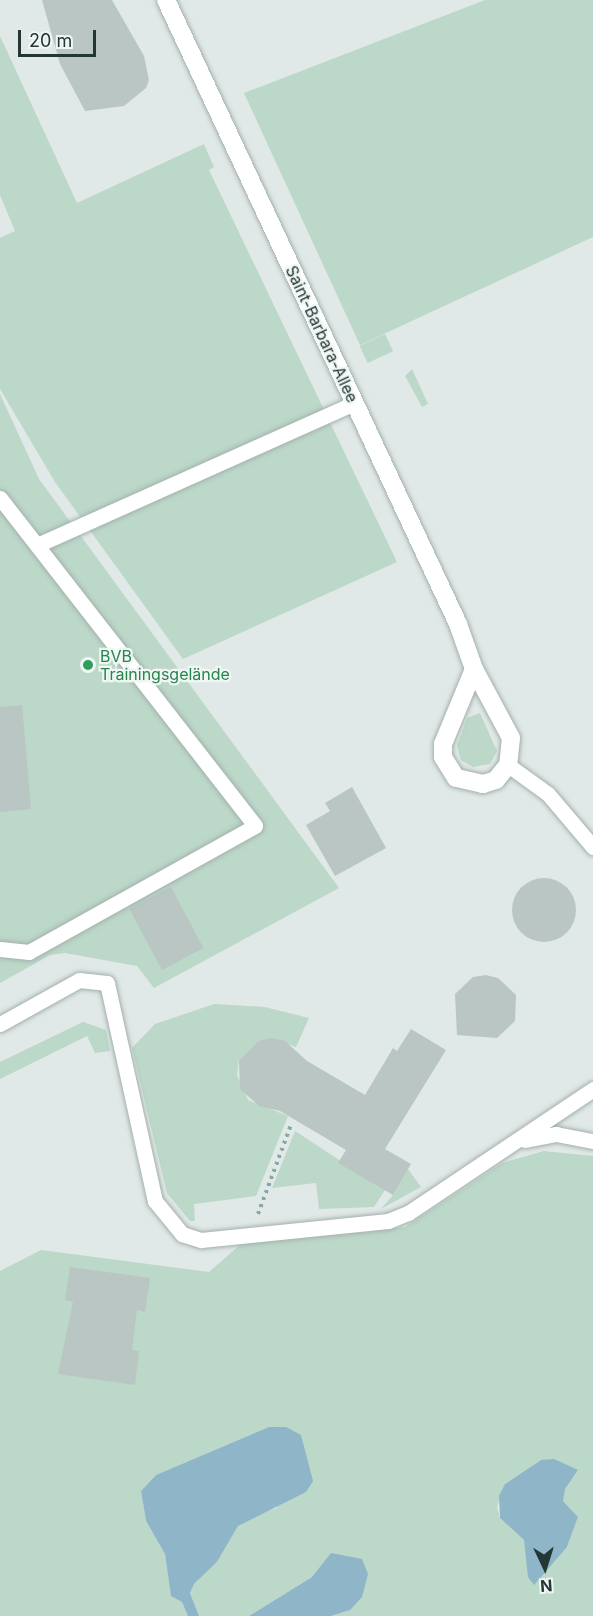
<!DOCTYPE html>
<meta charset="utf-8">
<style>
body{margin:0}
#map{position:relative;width:593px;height:1616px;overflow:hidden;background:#e0e9e7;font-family:Inter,sans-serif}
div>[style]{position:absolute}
.green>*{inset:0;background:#bbd8c8;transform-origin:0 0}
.water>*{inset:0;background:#8eb5c8}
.building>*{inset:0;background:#b9c6c3;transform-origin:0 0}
.round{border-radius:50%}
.path>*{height:4px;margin-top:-2px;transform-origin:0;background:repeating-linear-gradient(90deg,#84a9a4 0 3px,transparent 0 7.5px)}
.roads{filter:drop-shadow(0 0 2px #a4b0ae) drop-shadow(0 0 2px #a4b0ae)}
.service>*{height:15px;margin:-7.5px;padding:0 7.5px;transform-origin:7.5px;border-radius:7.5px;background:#fff}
.minor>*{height:18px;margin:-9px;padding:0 9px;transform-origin:9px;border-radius:9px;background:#fff}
.dots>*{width:16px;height:16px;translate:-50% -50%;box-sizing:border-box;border:3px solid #f0f6f4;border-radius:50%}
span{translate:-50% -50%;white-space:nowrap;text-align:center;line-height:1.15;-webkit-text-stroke:4.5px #f0f6f4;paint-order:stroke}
.street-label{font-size:16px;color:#233735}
.leisure-label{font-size:16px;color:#27864d}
.left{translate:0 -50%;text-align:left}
.north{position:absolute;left:515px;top:1538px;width:60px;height:60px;-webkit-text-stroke:4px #f0f6f4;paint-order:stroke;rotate:176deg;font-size:16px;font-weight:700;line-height:24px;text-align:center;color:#233735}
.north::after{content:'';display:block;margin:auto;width:21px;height:27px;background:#233735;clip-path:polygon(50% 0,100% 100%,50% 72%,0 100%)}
.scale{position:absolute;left:18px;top:30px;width:78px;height:27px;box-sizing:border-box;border:3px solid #233735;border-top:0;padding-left:8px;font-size:18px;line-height:21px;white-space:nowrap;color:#233735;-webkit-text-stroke:4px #f0f6f4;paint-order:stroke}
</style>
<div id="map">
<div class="green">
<i style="clip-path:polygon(485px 0,593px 0,593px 237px,360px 345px,244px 93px)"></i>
<i style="clip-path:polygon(0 36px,77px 203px,204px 144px,214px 167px,209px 170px,397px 562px,183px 659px,55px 482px,0 389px,0 238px,15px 231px,0 195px)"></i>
<i style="left:385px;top:334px;width:19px;height:28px;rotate:65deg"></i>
<i style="clip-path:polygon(412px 369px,428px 404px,422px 407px,405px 376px)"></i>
<i style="clip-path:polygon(0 394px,39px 479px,339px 888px,154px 988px,137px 966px,65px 953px,50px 955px,0 983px)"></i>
<i style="clip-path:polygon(480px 713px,497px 751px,490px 764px,473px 767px,461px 760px,457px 746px,467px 718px)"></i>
<i style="clip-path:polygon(214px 1004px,265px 1007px,309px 1018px,296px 1047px,270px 1038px,258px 1041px,239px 1060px,237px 1075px,248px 1100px,288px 1116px,256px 1196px,194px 1204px,195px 1221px,190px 1221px,167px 1193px,132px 1048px,155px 1024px)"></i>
<i style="clip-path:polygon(83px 1022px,106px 1030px,110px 1051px,95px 1053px,87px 1036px,0 1079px,0 1062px)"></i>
<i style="clip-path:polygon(295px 1131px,385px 1190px,374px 1207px,319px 1209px,316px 1183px,272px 1188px)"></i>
<i style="clip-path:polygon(evenodd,544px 1151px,593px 1156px,593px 1616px,331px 1616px,350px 1610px,312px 1577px,249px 1616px,199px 1616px,190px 1593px,194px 1584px,217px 1562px,238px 1526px,255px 1514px,277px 1508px,286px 1427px,269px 1427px,156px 1475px,141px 1491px,146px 1521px,165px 1554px,171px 1595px,182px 1602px,188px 1616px,0 1616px,0 1271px,41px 1250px,209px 1272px,242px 1243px,405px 1227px,502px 1163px,544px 1151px,541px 1460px,578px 1471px,564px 1489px,563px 1501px,578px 1517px,567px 1547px,534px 1584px,529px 1577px,524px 1540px,500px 1518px,497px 1507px,505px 1484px,541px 1460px)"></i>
<i style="clip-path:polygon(408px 1169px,421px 1187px,381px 1209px,393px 1195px)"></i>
</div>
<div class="water">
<i style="clip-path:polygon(269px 1427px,286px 1427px,301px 1435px,313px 1481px,306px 1492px,238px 1526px,217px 1562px,194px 1584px,190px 1593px,199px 1616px,188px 1616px,182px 1602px,171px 1596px,165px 1554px,146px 1521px,141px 1491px,156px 1475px)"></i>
<i style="clip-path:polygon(554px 1459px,578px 1470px,565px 1489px,563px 1501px,578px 1517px,567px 1547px,534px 1585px,528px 1577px,524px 1540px,500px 1518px,499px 1496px,505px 1484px,541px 1460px)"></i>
<i style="clip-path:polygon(331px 1553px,362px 1559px,368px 1574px,362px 1597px,350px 1610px,331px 1616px,249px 1616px,312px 1577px)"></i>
</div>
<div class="building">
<i style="clip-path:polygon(42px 0,112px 0,144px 56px,149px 80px,146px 88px,124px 106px,85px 111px,60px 64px)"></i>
<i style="clip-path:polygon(22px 705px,31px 809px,0 812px,0 707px)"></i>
<i style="clip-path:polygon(352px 787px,386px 848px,335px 876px,306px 825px,330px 811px,325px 803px)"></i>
<i class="round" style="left:512px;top:878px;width:64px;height:64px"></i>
<i style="left:171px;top:887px;width:69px;height:47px;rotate:62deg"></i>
<i style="clip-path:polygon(486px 975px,498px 978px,516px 995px,515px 1021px,497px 1038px,457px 1035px,455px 994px,473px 977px)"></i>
<i style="clip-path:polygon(411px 1029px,446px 1050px,385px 1149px,411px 1164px,393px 1195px,338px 1163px,346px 1150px,280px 1111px,259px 1106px,240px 1089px,239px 1060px,258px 1041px,270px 1038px,285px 1041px,307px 1061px,365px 1095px,393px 1048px,397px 1051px)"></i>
<i style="clip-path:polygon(70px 1267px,150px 1278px,145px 1312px,137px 1310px,132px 1350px,139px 1351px,135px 1385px,58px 1374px,73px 1302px,65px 1300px)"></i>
</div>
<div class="path">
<i style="left:258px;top:1214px;width:95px;rotate:-69.7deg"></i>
</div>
<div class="roads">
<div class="service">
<i style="left:0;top:498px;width:415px;rotate:52.1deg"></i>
<i style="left:255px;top:826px;width:259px;rotate:150.9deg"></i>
<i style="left:29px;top:952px;width:29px;rotate:-174deg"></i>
<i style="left:37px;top:545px;width:347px;rotate:-24.1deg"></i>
<i style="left:508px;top:765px;width:49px;rotate:35.9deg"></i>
<i style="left:548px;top:794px;width:70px;rotate:49.7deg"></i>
<i style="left:0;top:1024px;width:90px;rotate:-29.1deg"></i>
<i style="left:79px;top:980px;width:28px;rotate:6deg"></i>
<i style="left:107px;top:983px;width:223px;rotate:77.6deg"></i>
<i style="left:155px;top:1201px;width:43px;rotate:50.7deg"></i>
<i style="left:182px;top:1234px;width:20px;rotate:18deg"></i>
<i style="left:201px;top:1240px;width:188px;rotate:-5.8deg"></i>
<i style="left:388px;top:1221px;width:22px;rotate:-22deg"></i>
<i style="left:408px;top:1213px;width:223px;rotate:-33.8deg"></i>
<i style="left:525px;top:1140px;width:32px;rotate:-11deg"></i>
<i style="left:556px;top:1134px;width:38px;rotate:11deg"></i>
</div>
<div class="minor">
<i style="left:166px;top:0;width:689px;rotate:64.92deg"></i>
<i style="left:458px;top:624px;width:48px;rotate:70.4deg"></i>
<i style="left:474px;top:669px;width:78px;rotate:61.8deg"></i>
<i style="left:511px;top:738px;width:27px;rotate:96deg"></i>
<i style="left:508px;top:765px;width:19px;rotate:129deg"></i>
<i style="left:496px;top:780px;width:14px;rotate:163deg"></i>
<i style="left:483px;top:784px;width:28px;rotate:-167deg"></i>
<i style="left:456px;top:778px;width:25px;rotate:-122deg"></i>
<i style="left:443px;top:757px;width:13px;rotate:-90deg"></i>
<i style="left:443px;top:744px;width:81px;rotate:-67.5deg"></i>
</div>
</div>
<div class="dots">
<i style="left:88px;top:665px;background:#2e9e5b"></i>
</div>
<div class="street-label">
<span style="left:322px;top:334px;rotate:65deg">Saint-Barbara-Allee</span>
</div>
<div class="leisure-label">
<span class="left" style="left:100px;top:665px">BVB<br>Trainingsgelände</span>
</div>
<div class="north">N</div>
<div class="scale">20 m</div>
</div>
